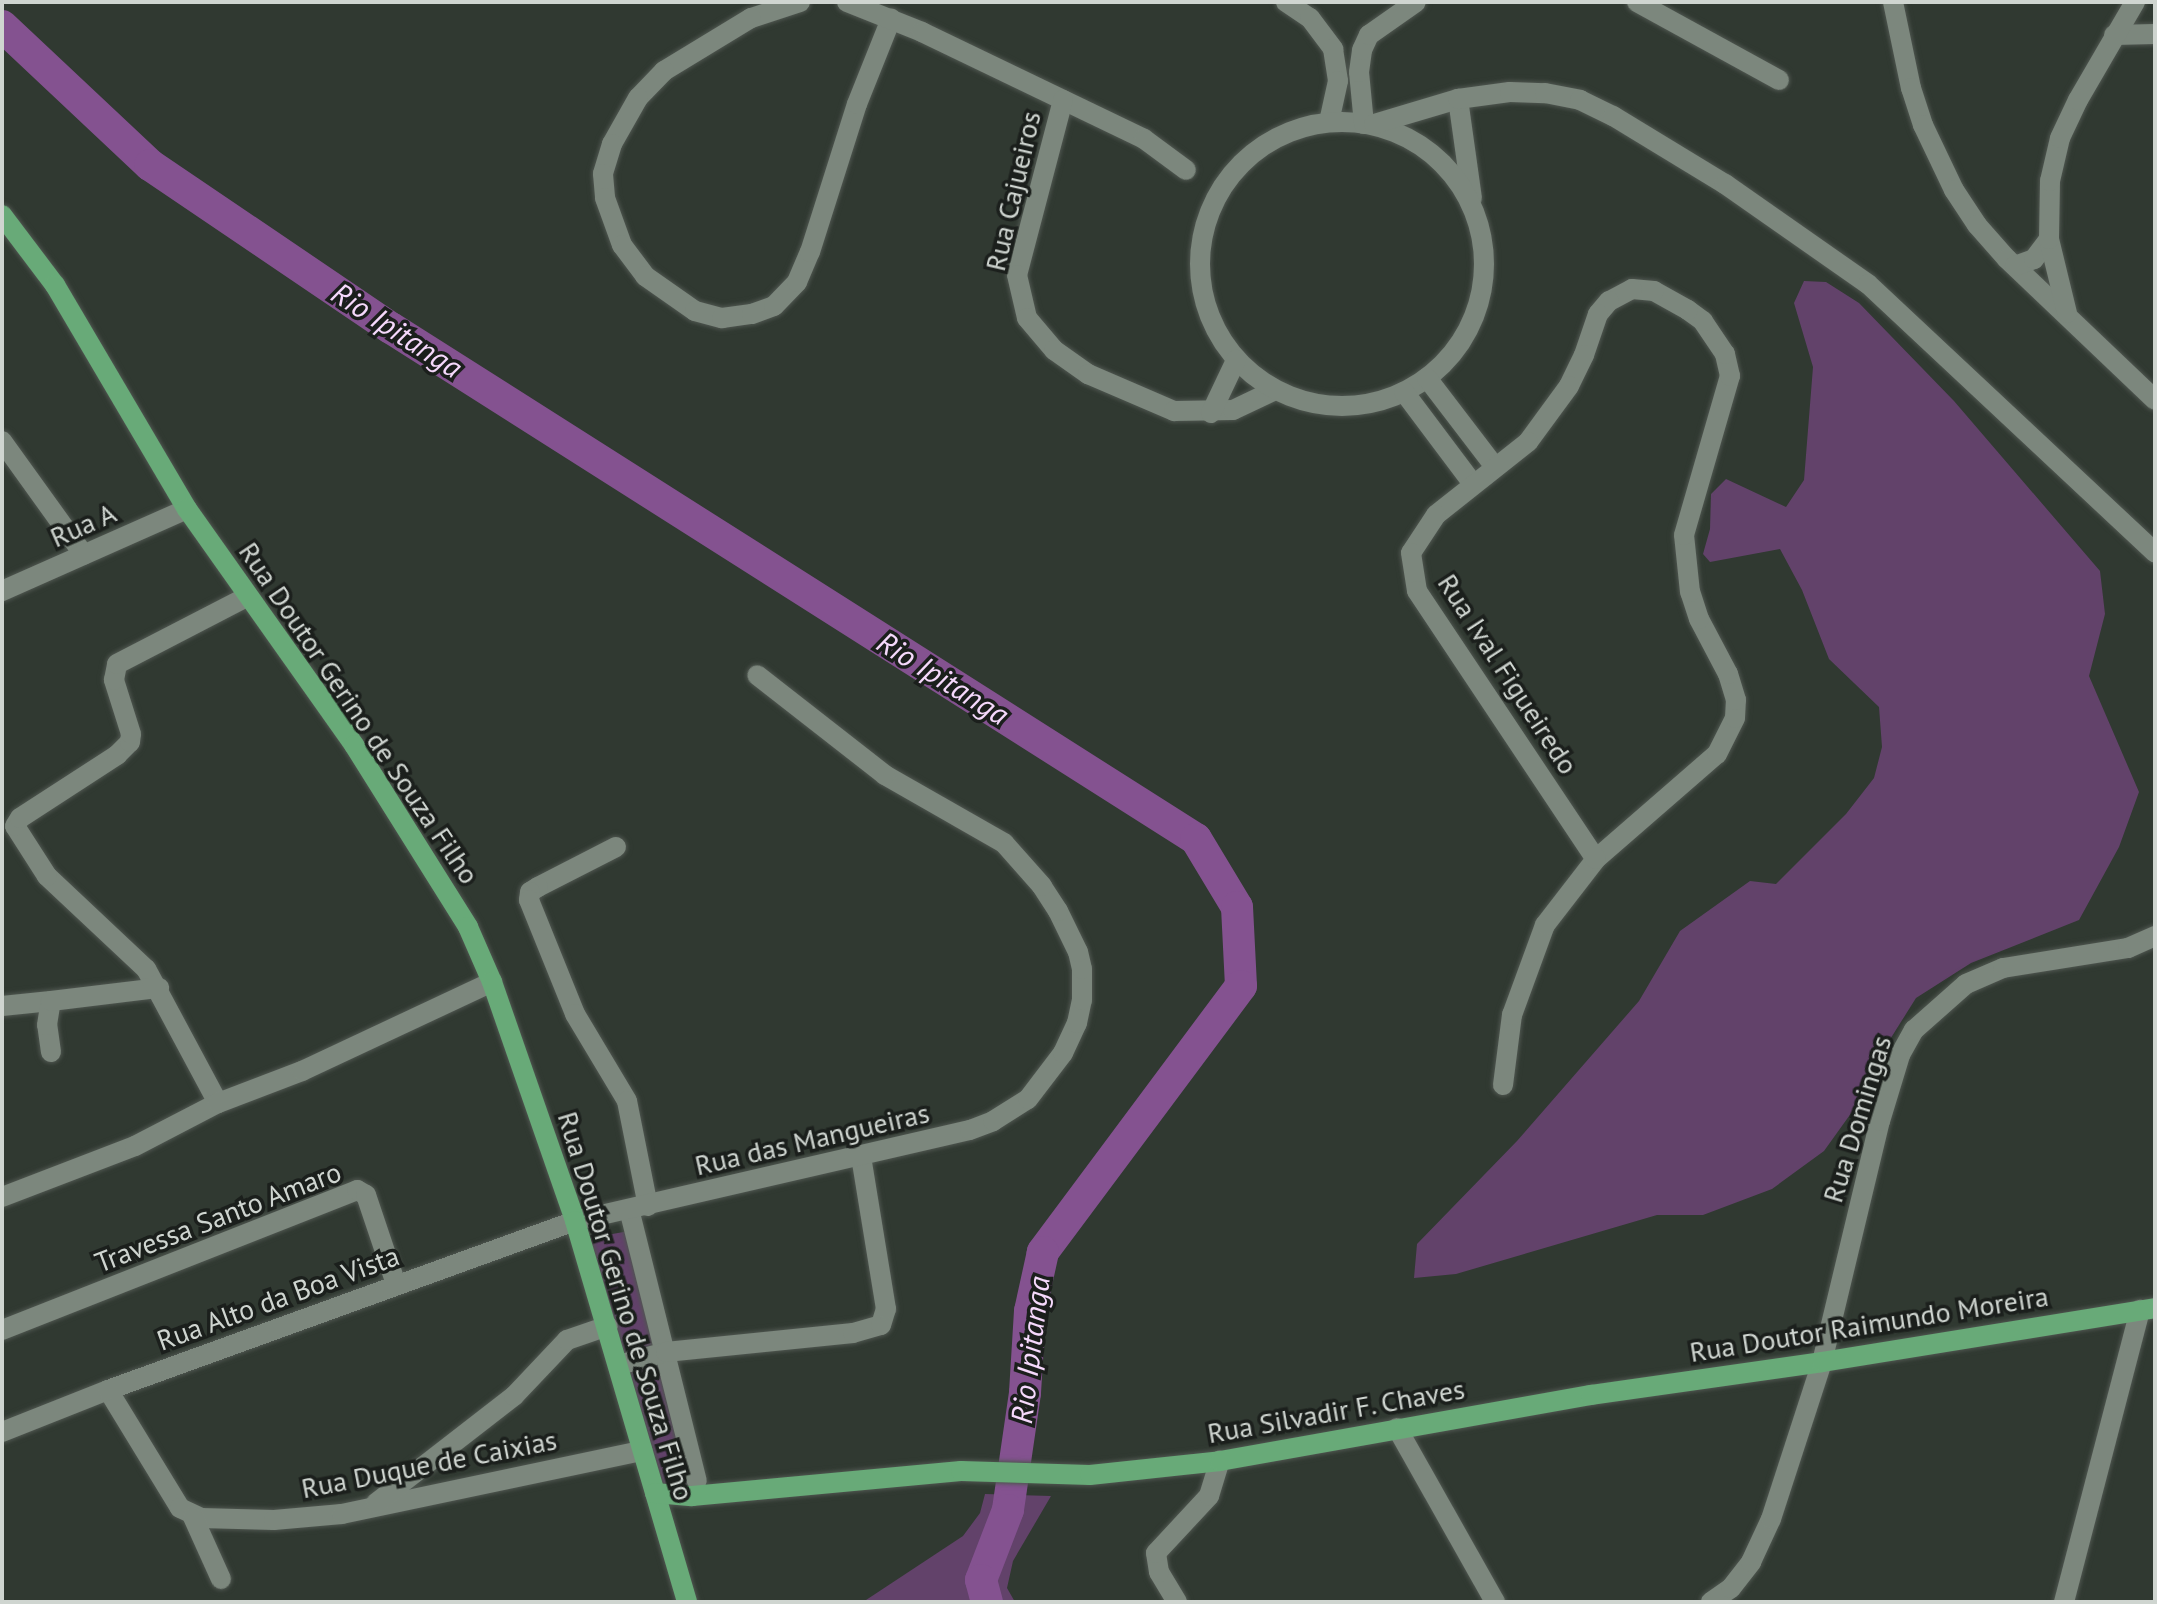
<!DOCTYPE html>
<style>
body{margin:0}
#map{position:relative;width:2157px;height:1604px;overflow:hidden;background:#303931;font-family:"PT Sans",sans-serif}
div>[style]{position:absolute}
.green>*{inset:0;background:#62426a}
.river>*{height:32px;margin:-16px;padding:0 16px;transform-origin:16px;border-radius:16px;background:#845290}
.roads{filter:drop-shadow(0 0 2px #4f5650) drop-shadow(0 0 2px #4f5650)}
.minor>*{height:20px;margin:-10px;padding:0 10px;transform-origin:10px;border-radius:10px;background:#7c877d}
.minor>.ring{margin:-10px;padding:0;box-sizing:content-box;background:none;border:20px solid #7c877d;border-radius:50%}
.major>*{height:20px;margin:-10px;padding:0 10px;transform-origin:10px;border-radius:10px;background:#68aa78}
span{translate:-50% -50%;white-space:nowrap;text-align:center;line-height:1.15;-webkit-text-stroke:7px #1b1f1c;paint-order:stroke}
.street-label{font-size:28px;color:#cfd5d0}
.water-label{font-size:30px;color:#f6d9fc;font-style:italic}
.frame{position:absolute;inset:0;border:4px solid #cfd5d0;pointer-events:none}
</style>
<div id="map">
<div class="green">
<i style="clip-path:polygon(1804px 281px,1826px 282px,1859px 303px,1954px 401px,2100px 571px,2105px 614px,2089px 676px,2139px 792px,2119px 847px,2079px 920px,1971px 963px,1916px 998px,1889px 1041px,1862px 1098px,1824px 1151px,1772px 1189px,1703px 1215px,1657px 1215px,1456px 1274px,1414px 1278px,1417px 1244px,1517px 1141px,1639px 1001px,1680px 931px,1750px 881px,1776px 884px,1846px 814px,1874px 778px,1882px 747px,1879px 707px,1829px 659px,1802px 590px,1780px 549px,1710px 562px,1703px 554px,1710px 529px,1711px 494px,1726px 479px,1786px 507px,1804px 480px,1813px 367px,1794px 303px)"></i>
<i style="clip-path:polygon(629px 1231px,697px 1487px,664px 1493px,590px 1238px)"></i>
<i style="clip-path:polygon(985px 1494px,1051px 1496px,1013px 1561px,1007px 1588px,1015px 1602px,863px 1602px,963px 1536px,980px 1513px)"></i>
</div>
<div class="river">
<i style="left:2px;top:26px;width:203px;rotate:43.2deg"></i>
<i style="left:150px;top:165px;width:291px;rotate:34.1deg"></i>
<i style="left:391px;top:328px;width:953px;rotate:32.41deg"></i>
<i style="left:1196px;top:839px;width:79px;rotate:58.9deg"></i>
<i style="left:1237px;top:907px;width:79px;rotate:87.1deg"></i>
<i style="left:1241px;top:986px;width:332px;rotate:126.7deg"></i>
<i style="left:1043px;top:1252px;width:60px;rotate:102.4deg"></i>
<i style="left:1030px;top:1311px;width:82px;rotate:93.5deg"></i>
<i style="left:1025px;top:1393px;width:118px;rotate:98.3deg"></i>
<i style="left:1008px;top:1510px;width:75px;rotate:111.1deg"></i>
<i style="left:981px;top:1580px;width:23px;rotate:75deg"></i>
</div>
<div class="roads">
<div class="minor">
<i style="left:800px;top:2px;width:52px;rotate:161.9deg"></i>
<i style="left:751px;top:18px;width:102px;rotate:148.7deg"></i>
<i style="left:664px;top:71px;width:37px;rotate:134deg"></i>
<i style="left:638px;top:98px;width:53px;rotate:119.5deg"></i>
<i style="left:612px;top:144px;width:31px;rotate:107deg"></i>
<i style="left:603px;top:174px;width:24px;rotate:85deg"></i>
<i style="left:605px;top:198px;width:50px;rotate:70.1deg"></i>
<i style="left:622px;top:245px;width:39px;rotate:53deg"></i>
<i style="left:645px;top:276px;width:61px;rotate:35deg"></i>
<i style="left:695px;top:311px;width:28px;rotate:15deg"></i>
<i style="left:722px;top:318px;width:30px;rotate:-8deg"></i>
<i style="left:752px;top:314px;width:23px;rotate:-20deg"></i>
<i style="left:774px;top:306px;width:33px;rotate:-46deg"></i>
<i style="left:797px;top:282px;width:33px;rotate:-67deg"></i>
<i style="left:810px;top:252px;width:155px;rotate:-72.4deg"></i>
<i style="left:857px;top:104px;width:92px;rotate:-68.2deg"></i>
<i style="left:847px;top:2px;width:81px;rotate:21.8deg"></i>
<i style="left:922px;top:32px;width:246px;rotate:25.7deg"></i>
<i style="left:1144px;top:139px;width:52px;rotate:36.4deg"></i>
<i style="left:1286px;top:2px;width:29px;rotate:34deg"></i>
<i style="left:1310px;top:18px;width:39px;rotate:53deg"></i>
<i style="left:1333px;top:49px;width:32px;rotate:81deg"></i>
<i style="left:1338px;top:81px;width:42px;rotate:102.4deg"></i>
<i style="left:1637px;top:2px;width:162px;rotate:28.8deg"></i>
<i style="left:1893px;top:2px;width:88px;rotate:78.2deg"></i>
<i style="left:1911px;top:88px;width:39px;rotate:72deg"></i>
<i style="left:1923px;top:125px;width:72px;rotate:64.5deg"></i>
<i style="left:1954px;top:190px;width:42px;rotate:56.7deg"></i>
<i style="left:1977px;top:225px;width:45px;rotate:48.6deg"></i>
<i style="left:2007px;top:259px;width:204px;rotate:43.6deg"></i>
<i style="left:2114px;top:35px;width:41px;rotate:-1.4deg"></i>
<i style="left:1458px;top:99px;width:100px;rotate:82deg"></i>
<i style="left:1063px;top:100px;width:181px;rotate:104.7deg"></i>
<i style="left:1017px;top:275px;width:44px;rotate:76.9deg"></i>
<i style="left:1027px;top:318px;width:42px;rotate:49.8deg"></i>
<i style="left:1054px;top:350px;width:42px;rotate:35.2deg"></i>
<i style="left:1088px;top:374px;width:94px;rotate:23.3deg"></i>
<i style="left:1174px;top:411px;width:59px;rotate:-1deg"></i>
<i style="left:1233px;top:410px;width:44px;rotate:-25.4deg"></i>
<i class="ring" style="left:1200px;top:122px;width:264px;height:264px"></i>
<i style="left:1364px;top:124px;width:52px;rotate:-95.5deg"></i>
<i style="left:1359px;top:72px;width:22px;rotate:-82deg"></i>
<i style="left:1362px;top:50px;width:17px;rotate:-65deg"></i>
<i style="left:1369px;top:35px;width:57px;rotate:-35.1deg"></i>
<i style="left:1374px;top:124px;width:88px;rotate:-16.6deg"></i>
<i style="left:1458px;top:99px;width:52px;rotate:-7.7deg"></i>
<i style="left:1510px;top:92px;width:35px;rotate:2deg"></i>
<i style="left:1545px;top:93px;width:36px;rotate:11deg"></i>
<i style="left:1580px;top:100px;width:37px;rotate:26deg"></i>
<i style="left:1613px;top:116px;width:131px;rotate:31.3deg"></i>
<i style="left:1725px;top:184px;width:174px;rotate:35deg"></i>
<i style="left:1868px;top:284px;width:393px;rotate:43.1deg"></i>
<i style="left:2015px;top:266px;width:20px;rotate:-20deg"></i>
<i style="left:2034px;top:259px;width:25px;rotate:-53deg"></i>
<i style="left:2067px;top:313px;width:76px;rotate:-103.7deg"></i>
<i style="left:2049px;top:239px;width:58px;rotate:-89deg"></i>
<i style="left:2050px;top:181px;width:44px;rotate:-76.9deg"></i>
<i style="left:2060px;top:138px;width:42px;rotate:-64.7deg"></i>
<i style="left:2078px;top:100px;width:113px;rotate:-59.8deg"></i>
<i style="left:1427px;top:378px;width:112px;rotate:52.6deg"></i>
<i style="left:1404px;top:392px;width:115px;rotate:53.1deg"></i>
<i style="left:1211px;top:413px;width:59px;rotate:-64.7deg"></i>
<i style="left:2px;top:441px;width:140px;rotate:54.3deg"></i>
<i style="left:2px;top:591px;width:202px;rotate:-23.9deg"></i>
<i style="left:616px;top:847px;width:88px;rotate:152.9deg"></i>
<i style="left:538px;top:887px;width:9px;rotate:148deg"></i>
<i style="left:530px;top:892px;width:8px;rotate:97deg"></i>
<i style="left:529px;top:900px;width:123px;rotate:68deg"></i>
<i style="left:575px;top:1014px;width:101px;rotate:59.1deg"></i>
<i style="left:627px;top:1101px;width:107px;rotate:78.7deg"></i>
<i style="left:2px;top:1006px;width:49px;rotate:-5.8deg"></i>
<i style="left:51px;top:1052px;width:27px;rotate:-98deg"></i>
<i style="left:47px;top:1025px;width:24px;rotate:-81deg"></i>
<i style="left:51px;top:1001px;width:109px;rotate:-6.9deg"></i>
<i style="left:1503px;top:1085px;width:71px;rotate:-82.7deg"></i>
<i style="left:1512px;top:1015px;width:96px;rotate:-69.9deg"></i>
<i style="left:1545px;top:925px;width:83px;rotate:-52.3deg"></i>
<i style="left:1596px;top:859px;width:160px;rotate:-41deg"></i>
<i style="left:1717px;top:754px;width:40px;rotate:-63.4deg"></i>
<i style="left:1735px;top:718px;width:18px;rotate:-87deg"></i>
<i style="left:1736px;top:700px;width:27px;rotate:-107deg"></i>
<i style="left:1728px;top:674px;width:62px;rotate:-117.8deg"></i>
<i style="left:1699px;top:619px;width:28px;rotate:-108deg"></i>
<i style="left:1690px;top:592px;width:57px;rotate:-96deg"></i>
<i style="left:1684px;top:535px;width:166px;rotate:-73.9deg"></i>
<i style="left:1730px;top:376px;width:23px;rotate:-103deg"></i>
<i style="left:1725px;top:354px;width:40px;rotate:-124deg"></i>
<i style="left:1703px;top:321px;width:19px;rotate:-144deg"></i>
<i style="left:1688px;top:310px;width:39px;rotate:-151deg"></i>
<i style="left:1654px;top:291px;width:22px;rotate:-175deg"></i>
<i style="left:1632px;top:289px;width:26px;rotate:152deg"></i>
<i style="left:1609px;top:301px;width:17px;rotate:130deg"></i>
<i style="left:1598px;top:314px;width:43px;rotate:108.9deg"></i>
<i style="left:1584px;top:355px;width:34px;rotate:116deg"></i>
<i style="left:1569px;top:386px;width:69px;rotate:126.2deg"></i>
<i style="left:1528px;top:442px;width:117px;rotate:141.6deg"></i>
<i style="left:1436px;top:515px;width:45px;rotate:123.3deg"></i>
<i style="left:1411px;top:553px;width:38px;rotate:81deg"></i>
<i style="left:1417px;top:591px;width:322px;rotate:56.3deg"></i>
<i style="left:218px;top:1103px;width:152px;rotate:-118.2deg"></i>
<i style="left:146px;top:969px;width:136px;rotate:-136.8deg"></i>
<i style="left:47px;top:876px;width:59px;rotate:-122.6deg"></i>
<i style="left:15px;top:826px;width:9px;rotate:-58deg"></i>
<i style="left:20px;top:818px;width:116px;rotate:-33deg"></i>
<i style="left:117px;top:755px;width:18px;rotate:-45deg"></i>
<i style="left:130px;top:742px;width:8px;rotate:-83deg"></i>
<i style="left:131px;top:734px;width:57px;rotate:-107.5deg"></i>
<i style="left:114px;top:680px;width:16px;rotate:-79deg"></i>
<i style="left:117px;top:664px;width:145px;rotate:-27.4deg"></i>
<i style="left:2px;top:1197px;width:142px;rotate:-21deg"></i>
<i style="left:135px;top:1146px;width:93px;rotate:-27.4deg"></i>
<i style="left:218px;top:1103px;width:90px;rotate:-20.9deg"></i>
<i style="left:302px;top:1071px;width:210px;rotate:-25.1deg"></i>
<i style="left:629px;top:1209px;width:280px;rotate:76deg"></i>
<i style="left:2px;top:1330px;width:382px;rotate:-21.5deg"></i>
<i style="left:357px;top:1190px;width:10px;rotate:29deg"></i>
<i style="left:366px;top:1195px;width:94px;rotate:71.4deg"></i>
<i style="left:619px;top:1365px;width:49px;rotate:-15.5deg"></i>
<i style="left:666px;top:1352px;width:188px;rotate:-5.8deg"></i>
<i style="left:853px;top:1333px;width:29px;rotate:-16deg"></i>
<i style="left:881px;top:1325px;width:17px;rotate:-73deg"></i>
<i style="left:886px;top:1309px;width:154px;rotate:-99.3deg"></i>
<i style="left:108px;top:1390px;width:138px;rotate:58.6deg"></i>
<i style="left:180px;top:1508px;width:23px;rotate:25deg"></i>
<i style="left:201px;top:1518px;width:73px;rotate:1.6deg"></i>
<i style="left:274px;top:1520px;width:68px;rotate:-5deg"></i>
<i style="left:342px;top:1514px;width:307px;rotate:-11.9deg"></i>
<i style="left:1397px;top:1428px;width:200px;rotate:60.6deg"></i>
<i style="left:2px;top:1432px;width:114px;rotate:-21.6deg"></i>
<i style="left:108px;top:1390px;width:497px;rotate:-19.9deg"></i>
<i style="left:575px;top:1221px;width:405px;rotate:-13deg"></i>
<i style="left:970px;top:1130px;width:25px;rotate:-21deg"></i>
<i style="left:993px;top:1121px;width:41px;rotate:-32.2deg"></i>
<i style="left:1028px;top:1099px;width:58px;rotate:-52.7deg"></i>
<i style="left:1063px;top:1053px;width:33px;rotate:-65deg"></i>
<i style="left:1077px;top:1023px;width:24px;rotate:-78deg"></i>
<i style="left:1082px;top:1000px;width:31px;rotate:-90deg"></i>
<i style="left:1082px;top:969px;width:17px;rotate:-103deg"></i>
<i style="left:1078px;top:952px;width:46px;rotate:-116deg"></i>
<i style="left:1058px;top:911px;width:30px;rotate:-123deg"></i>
<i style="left:1042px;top:886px;width:57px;rotate:-131.5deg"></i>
<i style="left:1004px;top:843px;width:137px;rotate:-150.3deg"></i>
<i style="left:885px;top:775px;width:162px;rotate:-142deg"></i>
<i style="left:376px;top:1503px;width:175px;rotate:-37.8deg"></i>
<i style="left:514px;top:1396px;width:77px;rotate:-46.6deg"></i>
<i style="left:567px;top:1340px;width:43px;rotate:-18.9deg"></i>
<i style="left:193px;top:1517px;width:68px;rotate:65.7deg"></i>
<i style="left:1177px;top:1602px;width:35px;rotate:-121deg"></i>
<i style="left:1159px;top:1572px;width:19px;rotate:-99deg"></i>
<i style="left:1156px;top:1553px;width:78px;rotate:-47.1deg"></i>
<i style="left:1209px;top:1496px;width:37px;rotate:-73deg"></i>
<i style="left:1711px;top:1602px;width:24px;rotate:-35deg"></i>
<i style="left:1731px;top:1588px;width:33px;rotate:-52deg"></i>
<i style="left:1751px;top:1562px;width:47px;rotate:-65.1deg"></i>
<i style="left:1771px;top:1519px;width:165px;rotate:-72deg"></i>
<i style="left:1822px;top:1362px;width:248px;rotate:-76.5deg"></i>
<i style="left:1880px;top:1121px;width:69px;rotate:-73.1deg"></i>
<i style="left:1900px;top:1055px;width:29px;rotate:-61deg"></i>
<i style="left:1914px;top:1030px;width:69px;rotate:-41.5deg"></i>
<i style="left:1966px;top:984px;width:40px;rotate:-23.4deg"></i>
<i style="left:2003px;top:968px;width:127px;rotate:-9.1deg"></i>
<i style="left:2128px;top:948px;width:30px;rotate:-24deg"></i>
<i style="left:2064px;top:1602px;width:302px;rotate:-75.4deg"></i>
</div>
<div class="major">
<i style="left:2px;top:215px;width:88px;rotate:52.9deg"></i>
<i style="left:55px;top:285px;width:260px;rotate:59.5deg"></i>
<i style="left:187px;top:509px;width:289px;rotate:54.7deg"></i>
<i style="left:354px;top:745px;width:215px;rotate:57.9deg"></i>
<i style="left:468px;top:927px;width:60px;rotate:66.4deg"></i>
<i style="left:492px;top:982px;width:253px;rotate:70.8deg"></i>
<i style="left:575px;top:1221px;width:397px;rotate:73.6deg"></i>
<i style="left:655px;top:1493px;width:37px;rotate:5deg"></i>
<i style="left:692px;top:1496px;width:270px;rotate:-5.3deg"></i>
<i style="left:961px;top:1471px;width:129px;rotate:1.8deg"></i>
<i style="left:1090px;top:1475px;width:131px;rotate:-6.1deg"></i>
<i style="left:1220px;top:1461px;width:377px;rotate:-10.1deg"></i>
<i style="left:1591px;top:1395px;width:233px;rotate:-8.1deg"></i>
<i style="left:1822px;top:1362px;width:337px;rotate:-9.2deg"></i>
</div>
</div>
<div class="street-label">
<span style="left:1013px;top:191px;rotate:-77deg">Rua Cajueiros</span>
<span style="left:83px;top:525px;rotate:-24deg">Rua A</span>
<span style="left:1508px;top:674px;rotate:57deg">Rua Ival Figueiredo</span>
<span style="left:359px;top:713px;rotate:56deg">Rua Doutor Gerino de Souza Filho</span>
<span style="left:1857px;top:1119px;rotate:-73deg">Rua Domingas</span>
<span style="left:812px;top:1139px;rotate:-13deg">Rua das Mangueiras</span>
<span style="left:218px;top:1217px;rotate:-21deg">Travessa Santo Amaro</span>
<span style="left:278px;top:1298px;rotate:-20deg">Rua Alto da Boa Vista</span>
<span style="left:626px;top:1306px;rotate:73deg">Rua Doutor Gerino de Souza Filho</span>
<span style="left:1869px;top:1324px;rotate:-9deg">Rua Doutor Raimundo Moreira</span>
<span style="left:1336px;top:1411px;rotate:-10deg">Rua Silvadir F. Chaves</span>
<span style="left:429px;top:1464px;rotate:-11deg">Rua Duque de Caixias</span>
</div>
<div class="water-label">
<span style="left:397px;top:330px;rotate:33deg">Rio Ipitanga</span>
<span style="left:943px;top:678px;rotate:32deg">Rio Ipitanga</span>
<span style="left:1030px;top:1350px;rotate:-83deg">Rio Ipitanga</span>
</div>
<div class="frame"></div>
</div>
